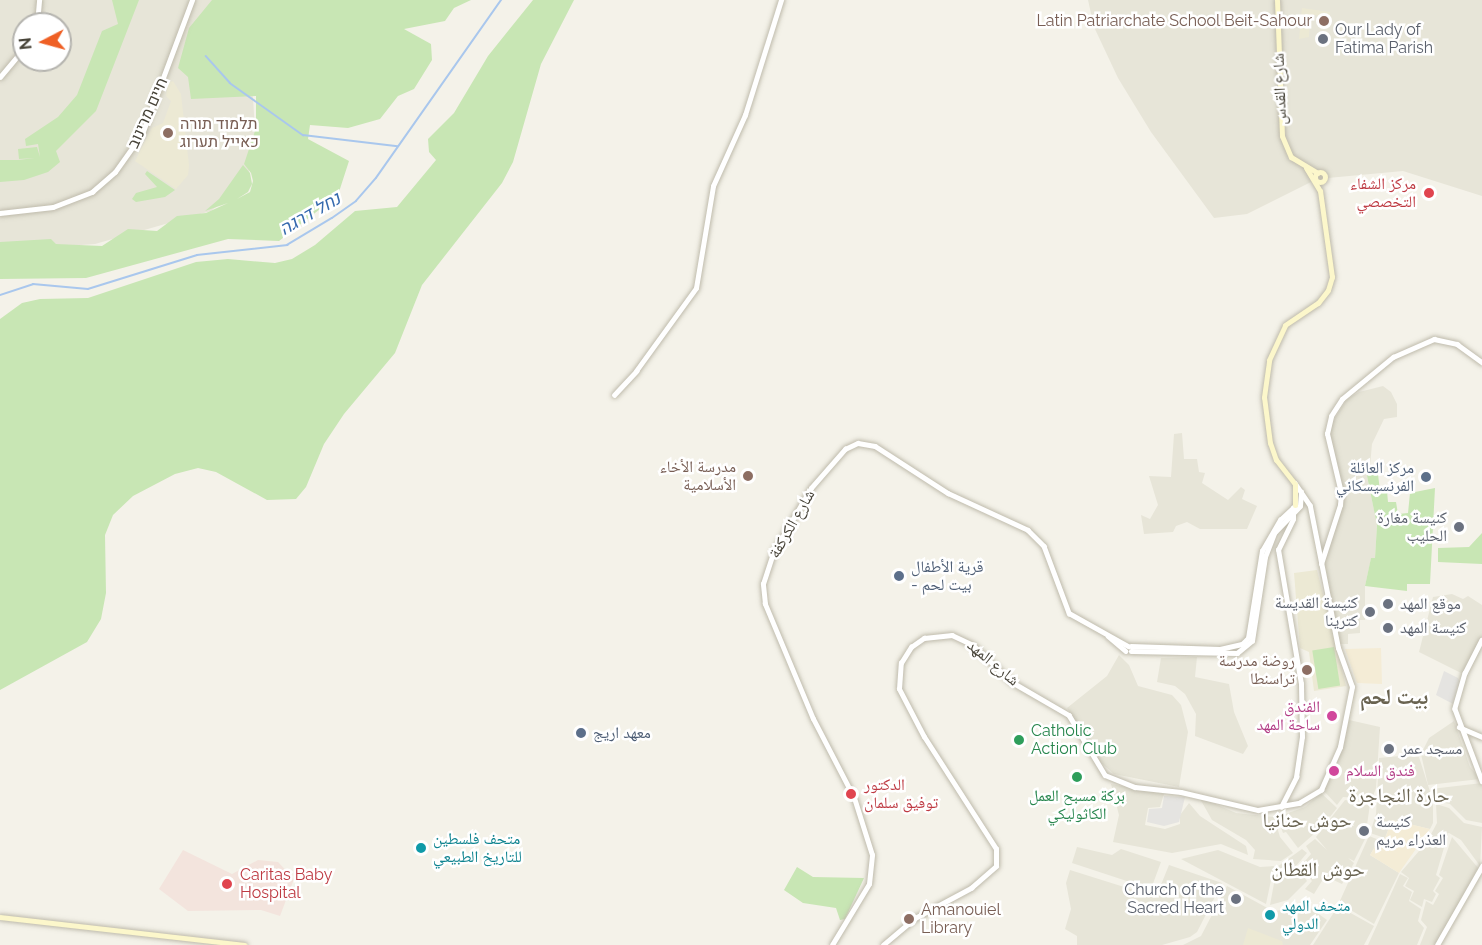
<!DOCTYPE html>
<meta charset="utf-8">
<style>
body{margin:0}
#map{position:relative;width:1482px;height:945px;overflow:hidden;background:#f4f2e9;font-family:Raleway,"Noto Naskh Arabic",Heebo,sans-serif}
div>[style]{position:absolute}
.residential>*{inset:0;background:#e7e5d8}
.commercial>*{inset:0;background:#f4ecd6}
.education>*{inset:0;background:#ece9d4}
.medical>*{inset:0;background:#f3e4dd}
.green>*{inset:0;background:#c8e6b4;transform-origin:0 0}
.parking>*{inset:0;background:#e5e4e1}
.stream>*{height:1.5px;margin:-0.75px;padding:0 0.75px;transform-origin:0.75px;border-radius:0.75px;background:#a9c7ed}
.roads{filter:drop-shadow(0 0 2px #bfbbac) drop-shadow(0 0 2px #bfbbac)}
.tertiary>*{height:4.5px;margin:-2.25px;padding:0 2.25px;transform-origin:2.25px;border-radius:2.25px;background:#fff}
.secondary>*{height:5px;margin:-2.5px;padding:0 2.5px;transform-origin:2.5px;border-radius:2.5px;background:#fcf7cb}
.secondary>.ring{margin:-2.5px;padding:0;box-sizing:content-box;background:none;border:5px solid #fcf7cb;border-radius:50%}
.dots>*{width:16px;height:16px;translate:-50% -50%;box-sizing:border-box;border:3px solid #fff;border-radius:50%}
span{translate:-50% -50%;white-space:nowrap;text-align:center;line-height:1.15;-webkit-text-stroke:5px #fff;paint-order:stroke}
.education-label{font-size:16px;color:#785e54}
.right{translate:-100% -50%;text-align:right}
.left{translate:0 -50%;text-align:left}
.worship-label{font-size:16px;color:#5b616d}
.street-label{font-size:16px;color:#474338}
.health-label{font-size:16px;color:#be3a42}
.service-label{font-size:16px;color:#4e5e75}
.hotel-label{font-size:16px;color:#b23c85}
.leisure-label{font-size:16px;color:#27864d}
.culture-label{font-size:16px;color:#0d838f}
.water-label{font-size:18px;color:#366aae;font-style:italic}
.quarter-label{font-size:20px;color:#696350}
.district-label{font-size:22px;color:#696350;font-weight:700}
.north{position:absolute;left:12px;top:12px;width:60px;height:60px;box-sizing:border-box;background:#fff;border:2px solid #b5b4af;border-radius:50%;rotate:264deg;font-size:16px;font-weight:700;line-height:24px;text-align:center;color:#474338}
.north::after{content:'';display:block;margin:auto;width:21px;height:27px;background:#ef6025;clip-path:polygon(50% 0,100% 100%,50% 72%,0 100%)}
</style>
<div id="map">
<div class="residential">
<i style="clip-path:polygon(evenodd,0 0,216px 0,201px 18px,253px 97px,256px 149px,245px 184px,211px 211px,95px 244px,0 251px,0 0,24px 24px,60px 24px,60px 60px,24px 60px,24px 24px)"></i>
<i style="clip-path:polygon(1088px 0,1482px 0,1482px 196px,1403px 171px,1317px 179px,1247px 214px,1214px 218px,1151px 132px,1118px 78px,1094px 27px)"></i>
<i style="clip-path:polygon(1383px 386px,1391px 392px,1397px 404px,1397px 417px,1384px 419px,1372px 444px,1370px 466px,1365px 467px,1377px 524px,1375px 559px,1371px 559px,1365px 586px,1365px 620px,1360px 620px,1360px 633px,1348px 634px,1348px 644px,1339px 644px,1322px 559px,1340px 495px,1328px 449px,1330px 426px,1347px 399px,1359px 392px)"></i>
<i style="clip-path:polygon(1182px 433px,1184px 459px,1197px 459px,1199px 472px,1205px 473px,1202px 483px,1228px 500px,1241px 487px,1245px 490px,1242px 499px,1257px 506px,1247px 529px,1200px 529px,1187px 522px,1176px 526px,1173px 532px,1144px 534px,1141px 515px,1150px 519px,1158px 505px,1149px 476px,1171px 477px,1174px 434px)"></i>
<i style="clip-path:polygon(1452px 594px,1463px 599px,1468px 596px,1482px 605px,1482px 638px,1463px 674px,1419px 652px,1433px 597px)"></i>
<i style="clip-path:polygon(1119px 655px,1129px 665px,1138px 686px,1172px 695px,1181px 705px,1188px 732px,1179px 787px,1114px 774px,1099px 761px,1067px 708px,1107px 676px)"></i>
<i style="clip-path:polygon(1197px 657px,1195px 677px,1229px 684px,1234px 712px,1248px 746px,1243px 754px,1195px 736px,1196px 714px,1185px 694px,1175px 686px,1157px 682px,1161px 658px)"></i>
<i style="clip-path:polygon(1349px 720px,1380px 727px,1376px 788px,1372px 799px,1343px 797px,1337px 805px,1323px 790px,1342px 750px)"></i>
<i style="clip-path:polygon(1454px 721px,1470px 767px,1480px 779px,1428px 785px,1421px 754px,1429px 738px)"></i>
<i style="clip-path:polygon(1400px 756px,1419px 757px,1433px 801px,1433px 823px,1430px 829px,1392px 820px,1385px 838px,1370px 833px,1376px 814px,1379px 758px)"></i>
<i style="clip-path:polygon(1482px 783px,1482px 823px,1466px 820px,1450px 804px,1436px 801px,1431px 789px)"></i>
<i style="clip-path:polygon(1111px 784px,1164px 794px,1160px 807px,1148px 808px,1145px 825px,1165px 829px,1180px 824px,1180px 815px,1189px 803px,1200px 816px,1246px 846px,1248px 855px,1221px 844px,1172px 853px,1113px 842px,1119px 815px)"></i>
<i style="clip-path:polygon(1321px 793px,1337px 808px,1322px 827px,1298px 848px,1286px 832px,1283px 833px,1277px 817px,1305px 807px)"></i>
<i style="clip-path:polygon(1199px 797px,1236px 813px,1274px 817px,1280px 837px,1293px 853px,1281px 861px,1253px 859px,1255px 850px,1246px 840px,1212px 820px)"></i>
<i style="clip-path:polygon(1345px 800px,1370px 804px,1365px 839px,1354px 861px,1348px 858px,1354px 863px,1342px 884px,1325px 876px,1314px 894px,1305px 889px,1312px 881px,1300px 867px,1311px 854px,1306px 846px,1315px 839px,1327px 850px,1316px 837px)"></i>
<i style="clip-path:polygon(1436px 804px,1449px 808px,1464px 823px,1482px 827px,1480px 866px,1461px 840px,1449px 833px,1429px 838px,1437px 823px)"></i>
<i style="clip-path:polygon(1448px 834px,1436px 875px,1440px 878px,1433px 891px,1436px 894px,1432px 902px,1424px 899px,1422px 907px,1410px 900px,1414px 891px,1405px 886px,1409px 878px,1401px 872px,1419px 851px)"></i>
<i style="clip-path:polygon(1369px 836px,1379px 840px,1370px 855px,1399px 873px,1374px 924px,1339px 903px)"></i>
<i style="clip-path:polygon(1452px 837px,1479px 869px,1435px 945px,1420px 945px,1427px 927px,1421px 920px,1426px 901px,1433px 905px,1439px 894px,1435px 891px,1443px 878px,1439px 875px)"></i>
<i style="clip-path:polygon(1077px 847px,1112px 855px,1121px 849px,1161px 862px,1151px 889px,1072px 863px)"></i>
<i style="clip-path:polygon(1302px 849px,1307px 853px,1296px 866px,1307px 881px,1288px 900px,1270px 905px,1277px 867px)"></i>
<i style="clip-path:polygon(1218px 850px,1260px 867px,1274px 866px,1266px 904px,1181px 859px)"></i>
<i style="clip-path:polygon(1169px 865px,1222px 883px,1197px 932px,1190px 937px,1162px 945px,1077px 945px,1077px 936px,1065px 929px,1071px 909px,1066px 883px,1070px 870px,1156px 897px)"></i>
<i style="clip-path:polygon(1400px 874px,1408px 878px,1403px 886px,1412px 892px,1409px 901px,1421px 909px,1418px 921px,1424px 928px,1417px 945px,1368px 945px)"></i>
<i style="clip-path:polygon(1227px 886px,1273px 911px,1309px 907px,1327px 920px,1310px 945px,1183px 945px,1201px 936px)"></i>
<i style="clip-path:polygon(1338px 906px,1374px 926px,1364px 945px,1313px 945px)"></i>
</div>
<div class="commercial">
<i style="clip-path:polygon(1381px 648px,1382px 684px,1357px 683px,1345px 649px)"></i>
<i style="clip-path:polygon(1392px 820px,1430px 829px,1399px 873px,1370px 855px,1379px 840px,1384px 841px)"></i>
</div>
<div class="education">
<i style="clip-path:polygon(1302px 8px,1330px 12px,1330px 26px,1319px 26px,1317px 15px,1310px 15px,1309px 37px,1299px 39px)"></i>
<i style="clip-path:polygon(173px 81px,181px 94px,189px 165px,188px 175px,176px 189px,135px 161px,152px 128px,163px 123px,171px 101px,166px 96px,168px 83px)"></i>
<i style="clip-path:polygon(1317px 570px,1346px 686px,1314px 691px,1309px 652px,1300px 648px,1294px 573px)"></i>
<i style="clip-path:polygon(1248px 928px,1282px 941px,1283px 945px,1243px 945px)"></i>
</div>
<div class="medical">
<i style="clip-path:polygon(183px 850px,232px 874px,258px 860px,278px 862px,294px 879px,280px 916px,261px 910px,188px 911px,159px 889px)"></i>
</div>
<div class="green">
<i style="clip-path:polygon(112px 0,139px 0,96px 111px,56px 151px,60px 162px,48px 172px,24px 180px,0 182px,0 160px,18px 160px,35px 158px,19px 159px,18px 149px,37px 147px,40px 157px,38px 144px,26px 146px,25px 139px,58px 117px,77px 95px,102px 31px,118px 24px)"></i>
<i style="clip-path:polygon(212px 0,471px 0,454px 8px,445px 21px,404px 29px,431px 44px,432px 60px,414px 89px,398px 96px,380px 119px,348px 128px,310px 125px,308px 139px,349px 161px,338px 195px,279px 241px,228px 239px,86px 278px,0 279px,0 242px,51px 239px,56px 244px,102px 246px,128px 229px,157px 231px,177px 216px,206px 213px,228px 203px,205px 211px,219px 199px,243px 165px,250px 173px,252px 184px,248px 192px,237px 199px,250px 192px,253px 181px,251px 173px,244px 164px,256px 128px,256px 96px,191px 99px,188px 77px,178px 68px,189px 28px)"></i>
<i style="clip-path:polygon(533px 0,574px 0,541px 64px,513px 162px,502px 183px,422px 285px,395px 353px,344px 414px,324px 444px,306px 487px,296px 499px,267px 500px,216px 472px,198px 468px,175px 474px,133px 496px,113px 515px,105px 535px,106px 593px,101px 619px,87px 642px,0 690px,0 319px,22px 303px,40px 299px,88px 298px,196px 262px,228px 259px,275px 263px,292px 259px,315px 245px,355px 211px,397px 207px,436px 160px,429px 152px,428px 139px,454px 113px,488px 56px)"></i>
<i style="clip-path:polygon(147px 171px,175px 190px,165px 197px,136px 202px,132px 199px,136px 193px,157px 187px,145px 174px)"></i>
<i style="clip-path:polygon(1365px 466px,1377px 466px,1380px 491px,1387px 491px,1388px 502px,1396px 502px,1398px 514px,1408px 513px,1410px 493px,1435px 488px,1430px 584px,1407px 584px,1407px 591px,1365px 586px,1371px 558px,1375px 558px,1377px 525px)"></i>
<i style="clip-path:polygon(1482px 533px,1482px 564px,1438px 562px,1438px 548px,1469px 547px)"></i>
<i style="left:1334px;top:647px;width:39px;height:22px;rotate:81deg"></i>
<i style="clip-path:polygon(797px 867px,813px 877px,864px 878px,845px 919px,840px 920px,836px 908px,803px 903px,784px 890px)"></i>
</div>
<div class="parking">
<i style="clip-path:polygon(1444px 671px,1458px 678px,1460px 682px,1453px 704px,1436px 695px)"></i>
<i style="clip-path:polygon(1164px 796px,1185px 797px,1179px 822px,1164px 826px,1147px 822px,1149px 809px,1162px 808px)"></i>
</div>
<div class="stream">
<i style="left:206px;top:56px;width:36px;rotate:48deg"></i>
<i style="left:230px;top:83px;width:90px;rotate:35.5deg"></i>
<i style="left:303px;top:135px;width:95px;rotate:6.7deg"></i>
<i style="left:0;top:295px;width:35px;rotate:-18deg"></i>
<i style="left:33px;top:284px;width:55px;rotate:5.2deg"></i>
<i style="left:88px;top:289px;width:114px;rotate:-17.3deg"></i>
<i style="left:197px;top:255px;width:91px;rotate:-6.3deg"></i>
<i style="left:287px;top:245px;width:52px;rotate:-31deg"></i>
<i style="left:332px;top:218px;width:29px;rotate:-35deg"></i>
<i style="left:356px;top:201px;width:30px;rotate:-49deg"></i>
<i style="left:376px;top:178px;width:218px;rotate:-54.9deg"></i>
</div>
<div class="roads">
<div class="tertiary">
<i style="left:37px;top:24px;width:24px;rotate:-85deg"></i>
<i style="left:0;top:77px;width:38px;rotate:-50deg"></i>
<i style="left:0;top:213px;width:53px;rotate:-6.5deg"></i>
<i style="left:53px;top:207px;width:42px;rotate:-21deg"></i>
<i style="left:92px;top:192px;width:30px;rotate:-41deg"></i>
<i style="left:115px;top:172px;width:47px;rotate:-54.6deg"></i>
<i style="left:142px;top:134px;width:143px;rotate:-69.5deg"></i>
<i style="left:614px;top:395px;width:33px;rotate:-47deg"></i>
<i style="left:636px;top:371px;width:102px;rotate:-54.1deg"></i>
<i style="left:696px;top:288px;width:103px;rotate:-80.5deg"></i>
<i style="left:713px;top:186px;width:78px;rotate:-65.7deg"></i>
<i style="left:745px;top:115px;width:121px;rotate:-72.6deg"></i>
<i style="left:1321px;top:564px;width:62px;rotate:-72.1deg"></i>
<i style="left:1340px;top:505px;width:12px;rotate:-85deg"></i>
<i style="left:1341px;top:493px;width:61px;rotate:-103.3deg"></i>
<i style="left:1327px;top:434px;width:18px;rotate:-77deg"></i>
<i style="left:1331px;top:416px;width:20px;rotate:-57deg"></i>
<i style="left:1342px;top:399px;width:66px;rotate:-39.5deg"></i>
<i style="left:1393px;top:357px;width:45px;rotate:-23.7deg"></i>
<i style="left:1434px;top:339px;width:24px;rotate:12deg"></i>
<i style="left:1457px;top:344px;width:31px;rotate:36deg"></i>
<i style="left:1108px;top:636px;width:23px;rotate:40deg"></i>
<i style="left:1482px;top:640px;width:37px;rotate:117deg"></i>
<i style="left:1465px;top:673px;width:37px;rotate:106deg"></i>
<i style="left:1455px;top:709px;width:77px;rotate:69.4deg"></i>
<i style="left:1131px;top:646px;width:89px;rotate:1.9deg"></i>
<i style="left:1220px;top:649px;width:23px;rotate:-13deg"></i>
<i style="left:1242px;top:644px;width:8px;rotate:-45deg"></i>
<i style="left:1248px;top:638px;width:88px;rotate:-80.9deg"></i>
<i style="left:1262px;top:551px;width:36px;rotate:-60deg"></i>
<i style="left:1280px;top:520px;width:19px;rotate:-43deg"></i>
<i style="left:1131px;top:651px;width:106px;rotate:1.1deg"></i>
<i style="left:1237px;top:653px;width:19px;rotate:-39deg"></i>
<i style="left:1252px;top:641px;width:85px;rotate:-81.2deg"></i>
<i style="left:1265px;top:557px;width:26px;rotate:-69deg"></i>
<i style="left:1274px;top:533px;width:37px;rotate:-46deg"></i>
<i style="left:1300px;top:506px;width:14px;rotate:-86deg"></i>
<i style="left:1459px;top:727px;width:25px;rotate:23deg"></i>
<i style="left:1281px;top:807px;width:34px;rotate:-63deg"></i>
<i style="left:1296px;top:777px;width:40px;rotate:-81.5deg"></i>
<i style="left:1302px;top:737px;width:53px;rotate:-91.1deg"></i>
<i style="left:1301px;top:684px;width:136px;rotate:-99.7deg"></i>
<i style="left:1278px;top:550px;width:34px;rotate:-64deg"></i>
<i style="left:1293px;top:519px;width:11px;rotate:-90deg"></i>
<i style="left:832px;top:945px;width:71px;rotate:-58.8deg"></i>
<i style="left:869px;top:884px;width:29px;rotate:-84deg"></i>
<i style="left:872px;top:855px;width:60px;rotate:-107.5deg"></i>
<i style="left:854px;top:798px;width:89px;rotate:-117.4deg"></i>
<i style="left:813px;top:719px;width:125px;rotate:-112.7deg"></i>
<i style="left:765px;top:604px;width:20px;rotate:-96deg"></i>
<i style="left:763px;top:584px;width:33px;rotate:-72deg"></i>
<i style="left:773px;top:553px;width:75px;rotate:-59.7deg"></i>
<i style="left:811px;top:488px;width:52px;rotate:-48.9deg"></i>
<i style="left:845px;top:449px;width:14px;rotate:-25deg"></i>
<i style="left:858px;top:443px;width:17px;rotate:10deg"></i>
<i style="left:875px;top:446px;width:87px;rotate:32.8deg"></i>
<i style="left:948px;top:493px;width:88px;rotate:24.8deg"></i>
<i style="left:1028px;top:530px;width:23px;rotate:45deg"></i>
<i style="left:1044px;top:546px;width:72px;rotate:69.5deg"></i>
<i style="left:1069px;top:613px;width:68px;rotate:29.2deg"></i>
<i style="left:883px;top:945px;width:42px;rotate:-40.2deg"></i>
<i style="left:915px;top:918px;width:64px;rotate:-28.2deg"></i>
<i style="left:971px;top:888px;width:33px;rotate:-41deg"></i>
<i style="left:996px;top:866px;width:17px;rotate:-90deg"></i>
<i style="left:996px;top:849px;width:133px;rotate:-122.7deg"></i>
<i style="left:924px;top:737px;width:54px;rotate:-117.5deg"></i>
<i style="left:899px;top:689px;width:26px;rotate:-86deg"></i>
<i style="left:901px;top:663px;width:19px;rotate:-58deg"></i>
<i style="left:911px;top:647px;width:16px;rotate:-35deg"></i>
<i style="left:924px;top:638px;width:28px;rotate:-6deg"></i>
<i style="left:952px;top:635px;width:23px;rotate:25deg"></i>
<i style="left:973px;top:645px;width:54px;rotate:43.5deg"></i>
<i style="left:1012px;top:682px;width:66px;rotate:30.1deg"></i>
<i style="left:1069px;top:715px;width:70px;rotate:59deg"></i>
<i style="left:1105px;top:775px;width:32px;rotate:22deg"></i>
<i style="left:1135px;top:787px;width:46px;rotate:6.2deg"></i>
<i style="left:1181px;top:792px;width:79px;rotate:13.2deg"></i>
<i style="left:1258px;top:810px;width:42px;rotate:-9.7deg"></i>
<i style="left:1299px;top:803px;width:26px;rotate:-31deg"></i>
<i style="left:1321px;top:790px;width:47px;rotate:-66.2deg"></i>
<i style="left:1340px;top:747px;width:61px;rotate:-78.7deg"></i>
<i style="left:1352px;top:687px;width:41px;rotate:-109.7deg"></i>
<i style="left:1338px;top:648px;width:145px;rotate:-101.2deg"></i>
<i style="left:1310px;top:506px;width:27px;rotate:-124deg"></i>
<i style="left:1437px;top:945px;width:91px;rotate:-60.3deg"></i>
</div>
<div class="secondary">
<i style="left:1277px;top:0;width:136px;rotate:87.9deg"></i>
<i style="left:1282px;top:136px;width:23px;rotate:67deg"></i>
<i style="left:1291px;top:157px;width:31px;rotate:31deg"></i>
<i class="ring" style="left:1315px;top:172px;width:5px;height:5px"></i>
<i style="left:1295px;top:505px;width:21px;rotate:-90deg"></i>
<i style="left:1295px;top:484px;width:31px;rotate:-128deg"></i>
<i style="left:1276px;top:460px;width:18px;rotate:-109deg"></i>
<i style="left:1270px;top:443px;width:46px;rotate:-97.4deg"></i>
<i style="left:1264px;top:397px;width:37px;rotate:-82deg"></i>
<i style="left:1269px;top:360px;width:38px;rotate:-65deg"></i>
<i style="left:1285px;top:325px;width:40px;rotate:-34deg"></i>
<i style="left:1318px;top:303px;width:16px;rotate:-52deg"></i>
<i style="left:1328px;top:290px;width:14px;rotate:-73deg"></i>
<i style="left:1332px;top:277px;width:87px;rotate:-97.9deg"></i>
<i style="left:1320px;top:191px;width:27px;rotate:-121deg"></i>
<i style="left:0;top:917px;width:246px;rotate:6.5deg"></i>
</div>
</div>
<div class="dots">
<i style="left:1324px;top:21px;background:#8d6e63"></i>
<i style="left:1323px;top:39px;background:#6b7280"></i>
<i style="left:168px;top:133px;background:#8d6e63"></i>
<i style="left:1429px;top:193px;background:#e0444e"></i>
<i style="left:748px;top:476px;background:#8d6e63"></i>
<i style="left:1426px;top:477px;background:#5c6f8a"></i>
<i style="left:1459px;top:527px;background:#6b7280"></i>
<i style="left:899px;top:576px;background:#5c6f8a"></i>
<i style="left:1388px;top:604px;background:#6b7280"></i>
<i style="left:1370px;top:612px;background:#6b7280"></i>
<i style="left:1388px;top:628px;background:#6b7280"></i>
<i style="left:1307px;top:670px;background:#8d6e63"></i>
<i style="left:1332px;top:716px;background:#d1479c"></i>
<i style="left:581px;top:733px;background:#5c6f8a"></i>
<i style="left:1019px;top:740px;background:#2e9e5b"></i>
<i style="left:1389px;top:749px;background:#6b7280"></i>
<i style="left:1334px;top:771px;background:#d1479c"></i>
<i style="left:1077px;top:777px;background:#2e9e5b"></i>
<i style="left:851px;top:794px;background:#e0444e"></i>
<i style="left:1364px;top:831px;background:#6b7280"></i>
<i style="left:421px;top:848px;background:#0f9aa8"></i>
<i style="left:227px;top:884px;background:#e0444e"></i>
<i style="left:1236px;top:899px;background:#6b7280"></i>
<i style="left:1270px;top:915px;background:#0f9aa8"></i>
<i style="left:909px;top:919px;background:#8d6e63"></i>
</div>
<div class="education-label">
<span class="right" style="left:1312px;top:21px">Latin Patriarchate School Beit-Sahour</span>
<span class="left" style="left:180px;top:133px">תלמוד תורה<br>כאייל תערוג</span>
<span class="right" style="left:736px;top:476px">مدرسة الأخاء<br>الأسلامية</span>
<span class="right" style="left:1295px;top:670px">روضة مدرسة<br>تراسنطا</span>
<span class="left" style="left:921px;top:919px">Amanouiel<br>Library</span>
</div>
<div class="worship-label">
<span class="left" style="left:1335px;top:39px">Our Lady of<br>Fatima Parish</span>
<span class="right" style="left:1447px;top:527px">كنيسة مغارة<br>الحليب</span>
<span class="right" style="left:1358px;top:612px">كنيسة القديسة<br>كترينا</span>
<span class="left" style="left:1400px;top:604px">موقع المهد</span>
<span class="left" style="left:1400px;top:628px">كنيسة المهد</span>
<span class="left" style="left:1401px;top:749px">مسجد عمر</span>
<span class="left" style="left:1376px;top:831px">كنيسة<br>العذراء مريم</span>
<span class="right" style="left:1224px;top:899px">Church of the<br>Sacred Heart</span>
</div>
<div class="street-label">
<span style="left:1280px;top:89px;rotate:-92deg">شارع القدس</span>
<span style="left:148px;top:113px;rotate:-66deg">חיים מרינוב</span>
<span style="left:792px;top:524px;rotate:-60deg">شارع الكركفة</span>
<span style="left:993px;top:663px;rotate:40deg">شارع المهد</span>
</div>
<div class="health-label">
<span class="right" style="left:1416px;top:193px">مركز الشفاء<br>التخصصي</span>
<span class="left" style="left:864px;top:794px">الدكتور<br>توفيق سلمان</span>
<span class="left" style="left:240px;top:884px">Caritas Baby<br>Hospital</span>
</div>
<div class="service-label">
<span class="right" style="left:1414px;top:477px">مركز العائلة<br>الفرنسيسكاني</span>
<span class="left" style="left:911px;top:576px">قرية الأطفال<br>- بيت لحم</span>
<span class="left" style="left:593px;top:733px">معهد اريج</span>
</div>
<div class="hotel-label">
<span class="right" style="left:1320px;top:716px">الفندق<br>ساحة المهد</span>
<span class="left" style="left:1346px;top:771px">فندق السلام</span>
</div>
<div class="leisure-label">
<span class="left" style="left:1031px;top:740px">Catholic<br>Action Club</span>
<span style="left:1077px;top:805px">بركة مسبح العمل<br>الكاثوليكي</span>
</div>
<div class="culture-label">
<span class="left" style="left:433px;top:848px">متحف فلسطين<br>للتاريخ الطبيعي</span>
<span class="left" style="left:1282px;top:915px">متحف المهد<br>الدولي</span>
</div>
<div class="water-label">
<span style="left:310px;top:214px;rotate:-30deg">נחל דרגה</span>
</div>
<div class="quarter-label">
<span style="left:1399px;top:795px">حارة النجاجرة</span>
<span style="left:1307px;top:820px">حوش حنانيا</span>
<span style="left:1318px;top:869px">حوش القطان</span>
</div>
<div class="district-label">
<span style="left:1394px;top:697px">بيت لحم</span>
</div>
<div class="north">N</div>
</div>
